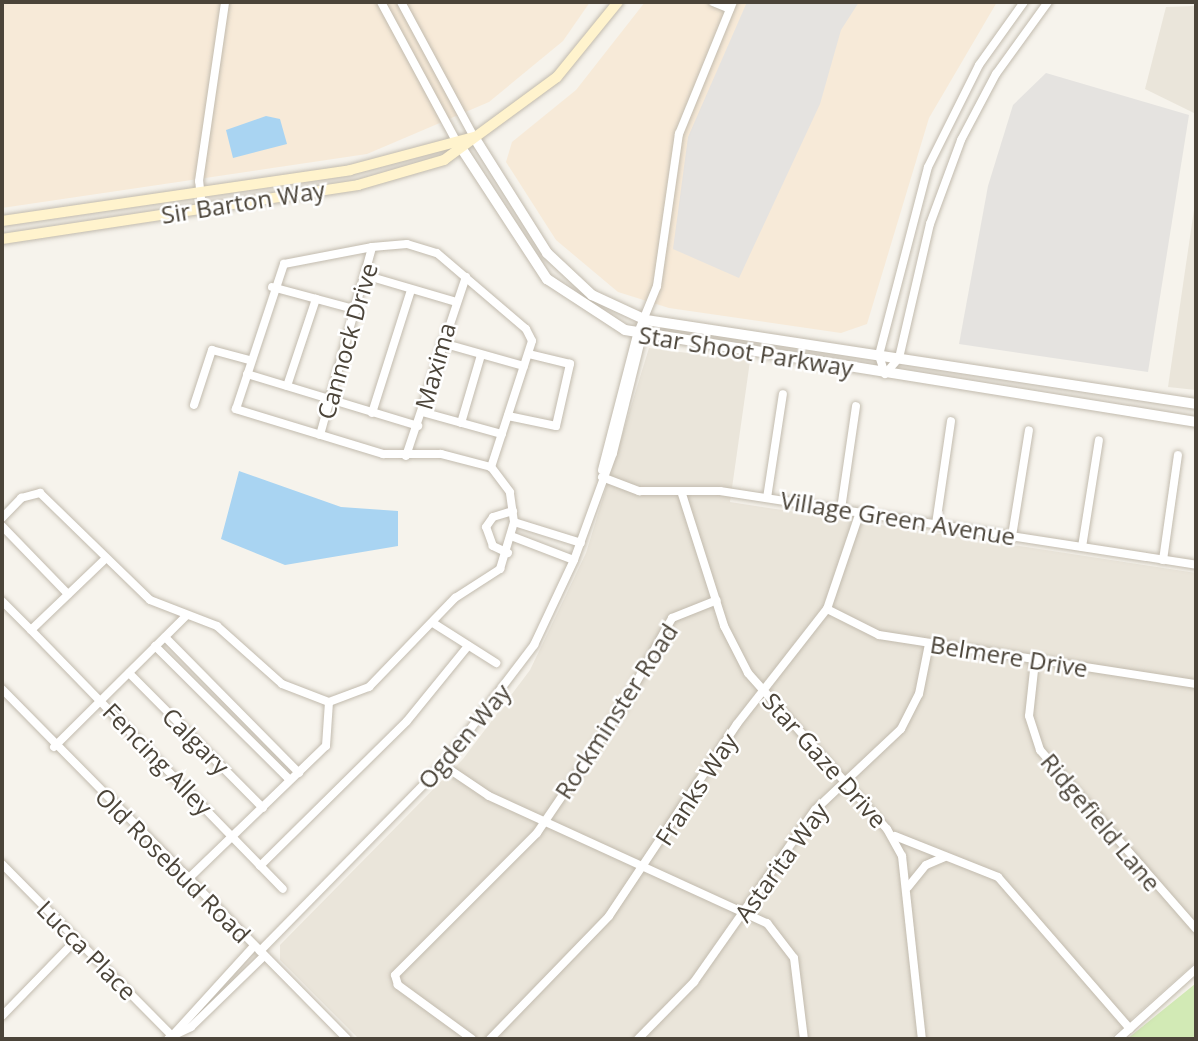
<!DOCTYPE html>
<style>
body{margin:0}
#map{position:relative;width:1198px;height:1041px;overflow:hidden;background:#f6f3ec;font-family:"Open Sans",sans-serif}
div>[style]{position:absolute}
.residential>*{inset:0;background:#eae5da}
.commercial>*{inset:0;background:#f7ead8}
.green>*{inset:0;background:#d2eab5}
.parking>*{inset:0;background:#e5e3e0}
.water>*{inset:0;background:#a9d4f2}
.roads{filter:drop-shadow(0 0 2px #c2bbae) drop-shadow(0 0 2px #c2bbae)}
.minor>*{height:8px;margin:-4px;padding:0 4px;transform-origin:4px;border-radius:4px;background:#fff}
.tertiary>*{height:10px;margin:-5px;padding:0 5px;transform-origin:5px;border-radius:5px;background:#fff}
.secondary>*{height:10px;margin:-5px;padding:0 5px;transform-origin:5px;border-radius:5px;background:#fff3cd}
span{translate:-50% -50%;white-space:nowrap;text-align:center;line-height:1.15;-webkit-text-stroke:5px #fff;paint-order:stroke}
.street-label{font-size:24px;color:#4b4439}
.frame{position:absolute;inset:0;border:4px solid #4b4439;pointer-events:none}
</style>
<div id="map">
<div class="residential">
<i style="clip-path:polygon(1196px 6px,1196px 114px,1145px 89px,1166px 7px)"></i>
<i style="clip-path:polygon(1196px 196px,1196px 390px,1168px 387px)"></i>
<i style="clip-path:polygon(649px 348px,750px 361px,730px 502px,1196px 573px,1196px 962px,1109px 1039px,359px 1039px,280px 960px,280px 945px,463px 759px,530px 670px,586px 553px)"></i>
</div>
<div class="commercial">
<i style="clip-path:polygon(2px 2px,590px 2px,563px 41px,489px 102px,367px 154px,2px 208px)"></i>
<i style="clip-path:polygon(645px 2px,997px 2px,929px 118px,867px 324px,841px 333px,669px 308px,618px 292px,556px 240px,506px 162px,512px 142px,576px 90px)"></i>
</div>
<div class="green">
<i style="clip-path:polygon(1196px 983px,1196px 1039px,1127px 1039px,1195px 984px)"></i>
</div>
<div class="parking">
<i style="clip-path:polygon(747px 2px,859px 2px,841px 30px,820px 104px,739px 278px,673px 249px,688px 137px)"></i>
<i style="clip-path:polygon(1046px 73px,1189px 115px,1148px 372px,959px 344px,988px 186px,1013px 105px)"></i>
</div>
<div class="water">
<i style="clip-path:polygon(266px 116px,280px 119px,287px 144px,233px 158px,226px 130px)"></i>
<i style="clip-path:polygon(239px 471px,341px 507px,398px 511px,398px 546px,285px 565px,221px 539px)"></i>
</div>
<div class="roads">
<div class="minor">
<i style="left:381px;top:2px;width:156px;rotate:61.6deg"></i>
<i style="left:401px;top:2px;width:153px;rotate:61.6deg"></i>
<i style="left:713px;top:2px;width:18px;rotate:22deg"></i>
<i style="left:202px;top:208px;width:27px;rotate:-96deg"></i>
<i style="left:199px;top:181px;width:181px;rotate:-81.7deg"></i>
<i style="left:368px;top:276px;width:89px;rotate:16.4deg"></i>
<i style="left:272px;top:287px;width:88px;rotate:15.1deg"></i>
<i style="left:442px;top:343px;width:85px;rotate:15.7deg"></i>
<i style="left:247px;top:374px;width:179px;rotate:16.9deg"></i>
<i style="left:885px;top:374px;width:21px;rotate:-49deg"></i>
<i style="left:899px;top:358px;width:138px;rotate:-77deg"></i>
<i style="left:930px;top:224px;width:90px;rotate:-69.7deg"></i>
<i style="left:961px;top:140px;width:75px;rotate:-62.1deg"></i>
<i style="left:996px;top:74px;width:89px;rotate:-54.2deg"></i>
<i style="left:885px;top:374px;width:20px;rotate:-108deg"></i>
<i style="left:879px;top:355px;width:194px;rotate:-75.4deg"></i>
<i style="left:928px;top:167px;width:114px;rotate:-63.4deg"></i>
<i style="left:979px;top:65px;width:77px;rotate:-54.5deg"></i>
<i style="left:287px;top:386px;width:92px;rotate:-71.6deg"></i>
<i style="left:194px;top:405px;width:58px;rotate:-71.9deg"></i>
<i style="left:212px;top:350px;width:39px;rotate:15deg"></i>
<i style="left:422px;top:412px;width:83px;rotate:15.4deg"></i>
<i style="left:372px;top:413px;width:129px;rotate:-72.4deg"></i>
<i style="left:508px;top:416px;width:49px;rotate:11.8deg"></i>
<i style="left:556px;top:426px;width:64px;rotate:-77.3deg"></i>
<i style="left:570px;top:364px;width:42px;rotate:-166.3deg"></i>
<i style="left:461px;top:423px;width:71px;rotate:-73.6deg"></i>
<i style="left:320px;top:435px;width:195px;rotate:-74.5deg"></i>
<i style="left:406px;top:456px;width:189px;rotate:-71.5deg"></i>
<i style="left:602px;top:470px;width:139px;rotate:-75.5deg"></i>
<i style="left:637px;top:335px;width:53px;rotate:-67.8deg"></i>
<i style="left:657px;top:286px;width:154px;rotate:-81.8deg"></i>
<i style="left:679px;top:134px;width:143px;rotate:-67.8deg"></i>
<i style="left:602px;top:477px;width:40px;rotate:21deg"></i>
<i style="left:639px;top:491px;width:81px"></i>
<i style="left:720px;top:491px;width:482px;rotate:8.8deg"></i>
<i style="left:682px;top:494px;width:139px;rotate:72.3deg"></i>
<i style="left:724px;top:626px;width:53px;rotate:62.9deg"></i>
<i style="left:748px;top:673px;width:209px;rotate:48.3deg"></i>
<i style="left:887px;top:829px;width:31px;rotate:61deg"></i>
<i style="left:902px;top:856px;width:184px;rotate:83.8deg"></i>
<i style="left:767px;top:498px;width:105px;rotate:-81.3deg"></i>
<i style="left:841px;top:509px;width:104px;rotate:-81.7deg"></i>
<i style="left:2px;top:518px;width:28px;rotate:-46deg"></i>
<i style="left:21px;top:498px;width:20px;rotate:-15deg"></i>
<i style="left:40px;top:493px;width:153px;rotate:44.2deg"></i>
<i style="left:150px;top:600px;width:72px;rotate:21.2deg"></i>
<i style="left:217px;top:626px;width:87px;rotate:41.7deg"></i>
<i style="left:282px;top:684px;width:50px;rotate:21deg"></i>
<i style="left:329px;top:702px;width:43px;rotate:-20.6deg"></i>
<i style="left:369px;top:687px;width:124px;rotate:-46deg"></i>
<i style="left:455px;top:598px;width:54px;rotate:-32.8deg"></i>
<i style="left:500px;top:569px;width:49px;rotate:-73.4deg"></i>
<i style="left:514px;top:522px;width:30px;rotate:-98deg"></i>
<i style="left:510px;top:492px;width:31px;rotate:-127deg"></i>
<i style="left:491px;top:467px;width:52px;rotate:-165.4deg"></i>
<i style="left:441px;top:454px;width:58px;rotate:180deg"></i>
<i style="left:383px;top:454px;width:154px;rotate:-163deg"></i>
<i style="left:236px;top:409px;width:153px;rotate:-71.7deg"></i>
<i style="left:284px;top:264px;width:90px;rotate:-10.9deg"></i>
<i style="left:372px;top:247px;width:35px;rotate:-5deg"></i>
<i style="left:407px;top:244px;width:31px;rotate:17deg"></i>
<i style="left:437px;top:253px;width:117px;rotate:40.5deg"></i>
<i style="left:526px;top:329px;width:13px;rotate:63deg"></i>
<i style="left:532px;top:341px;width:133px;rotate:108deg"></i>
<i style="left:514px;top:522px;width:70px;rotate:17.4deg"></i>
<i style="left:936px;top:524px;width:104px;rotate:-81.7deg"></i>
<i style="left:2px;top:526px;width:95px;rotate:45.9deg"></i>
<i style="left:511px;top:536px;width:67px;rotate:20.9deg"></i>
<i style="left:1012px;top:536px;width:107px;rotate:-80.9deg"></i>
<i style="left:1082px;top:547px;width:108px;rotate:-81deg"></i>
<i style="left:508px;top:553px;width:17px;rotate:-155deg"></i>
<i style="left:493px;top:546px;width:20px;rotate:-110deg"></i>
<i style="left:486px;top:527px;width:12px;rotate:-55deg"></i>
<i style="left:493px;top:517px;width:21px;rotate:-17deg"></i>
<i style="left:1163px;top:560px;width:106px;rotate:-81.9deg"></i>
<i style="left:2px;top:601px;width:41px;rotate:45deg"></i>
<i style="left:31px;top:630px;width:104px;rotate:-43.8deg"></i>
<i style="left:827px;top:609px;width:58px;rotate:26.6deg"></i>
<i style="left:879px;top:635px;width:321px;rotate:8.8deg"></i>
<i style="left:433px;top:623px;width:75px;rotate:32.4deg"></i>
<i style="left:31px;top:630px;width:361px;rotate:45.8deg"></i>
<i style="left:165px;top:637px;width:191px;rotate:45.4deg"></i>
<i style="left:155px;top:646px;width:190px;rotate:44.8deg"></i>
<i style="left:1035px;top:661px;width:55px;rotate:96.2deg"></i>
<i style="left:1029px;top:716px;width:36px;rotate:72deg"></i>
<i style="left:1040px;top:750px;width:237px;rotate:48.9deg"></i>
<i style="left:129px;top:673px;width:190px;rotate:45.2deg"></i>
<i style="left:2px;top:689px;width:491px;rotate:45.4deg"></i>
<i style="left:54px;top:747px;width:187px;rotate:-44.8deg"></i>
<i style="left:443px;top:765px;width:55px;rotate:34deg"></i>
<i style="left:489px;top:796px;width:306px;rotate:24.6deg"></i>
<i style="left:767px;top:923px;width:44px;rotate:52.4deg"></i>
<i style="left:794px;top:958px;width:82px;rotate:83deg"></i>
<i style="left:895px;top:836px;width:111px;rotate:21.7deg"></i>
<i style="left:998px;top:877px;width:201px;rotate:49deg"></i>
<i style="left:2px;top:864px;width:242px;rotate:45.3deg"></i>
<i style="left:172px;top:1036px;width:5px;rotate:143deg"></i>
<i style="left:260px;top:866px;width:206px;rotate:-44.6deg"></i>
<i style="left:407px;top:721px;width:97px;rotate:-50.9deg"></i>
<i style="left:187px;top:880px;width:193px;rotate:-44deg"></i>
<i style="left:326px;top:746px;width:44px;rotate:-86.1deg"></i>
<i style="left:908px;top:887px;width:28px;rotate:-51deg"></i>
<i style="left:926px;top:865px;width:21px;rotate:-23deg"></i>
<i style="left:254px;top:946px;width:122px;rotate:132.3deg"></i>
<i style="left:172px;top:1036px;width:21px;rotate:-25deg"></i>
<i style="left:191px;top:1027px;width:102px;rotate:-44.2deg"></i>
<i style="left:260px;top:951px;width:261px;rotate:-45.5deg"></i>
<i style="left:443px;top:765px;width:151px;rotate:-52.8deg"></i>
<i style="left:534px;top:645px;width:94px;rotate:-64.8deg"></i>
<i style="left:574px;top:560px;width:114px;rotate:-70deg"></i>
<i style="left:613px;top:453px;width:137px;rotate:-76.1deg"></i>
<i style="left:2px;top:1016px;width:106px;rotate:-45.8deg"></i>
<i style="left:472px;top:1039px;width:92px;rotate:-143.9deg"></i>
<i style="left:398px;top:985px;width:10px;rotate:-107deg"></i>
<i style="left:395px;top:975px;width:201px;rotate:-45deg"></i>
<i style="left:537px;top:833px;width:151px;rotate:-55.8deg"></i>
<i style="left:622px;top:708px;width:103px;rotate:-60.9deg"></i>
<i style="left:672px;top:618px;width:48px;rotate:-21.8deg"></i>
<i style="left:490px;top:1039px;width:171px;rotate:-45.9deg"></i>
<i style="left:609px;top:916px;width:231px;rotate:-56.3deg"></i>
<i style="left:737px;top:724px;width:146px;rotate:-52deg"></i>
<i style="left:827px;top:609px;width:102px;rotate:-71.2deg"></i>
<i style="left:638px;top:1039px;width:80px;rotate:-45.5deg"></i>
<i style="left:694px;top:982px;width:210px;rotate:-54.9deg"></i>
<i style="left:815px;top:810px;width:118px;rotate:-43.3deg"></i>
<i style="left:901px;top:729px;width:39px;rotate:-63deg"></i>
<i style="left:919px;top:694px;width:51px;rotate:-78.7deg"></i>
<i style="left:1118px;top:1039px;width:105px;rotate:-41.9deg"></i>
</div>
<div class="tertiary">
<i style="left:474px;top:137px;width:137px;rotate:57.8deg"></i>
<i style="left:547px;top:253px;width:62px;rotate:43deg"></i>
<i style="left:592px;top:295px;width:60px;rotate:24.8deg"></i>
<i style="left:646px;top:320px;width:556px;rotate:8.68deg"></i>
<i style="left:458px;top:143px;width:163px;rotate:56.8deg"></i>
<i style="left:547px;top:279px;width:93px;rotate:33.2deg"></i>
<i style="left:625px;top:330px;width:578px;rotate:9.15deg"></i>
</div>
<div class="secondary">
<i style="left:2px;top:221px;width:352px;rotate:-8.3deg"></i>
<i style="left:350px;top:170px;width:128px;rotate:-14.9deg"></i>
<i style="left:2px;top:239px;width:360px;rotate:-8.6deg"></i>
<i style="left:358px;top:185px;width:90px;rotate:-16.2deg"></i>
<i style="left:444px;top:160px;width:140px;rotate:-36.3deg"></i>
<i style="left:557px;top:77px;width:97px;rotate:-50.9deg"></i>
</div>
</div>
<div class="street-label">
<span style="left:243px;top:202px;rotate:-9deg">Sir Barton Way</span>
<span style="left:347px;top:341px;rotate:-74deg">Cannock Drive</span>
<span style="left:746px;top:351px;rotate:9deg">Star Shoot Parkway</span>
<span style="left:435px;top:366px;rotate:-74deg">Maxima</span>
<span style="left:898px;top:518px;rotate:9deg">Village Green Avenue</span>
<span style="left:1009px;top:656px;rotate:9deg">Belmere Drive</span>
<span style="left:616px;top:711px;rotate:-57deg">Rockminster Road</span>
<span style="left:464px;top:736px;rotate:-50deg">Ogden Way</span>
<span style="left:196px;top:741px;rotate:45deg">Calgary</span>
<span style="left:158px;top:759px;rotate:46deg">Fencing Alley</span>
<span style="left:825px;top:760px;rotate:48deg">Star Gaze Drive</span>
<span style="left:696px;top:789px;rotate:-57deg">Franks Way</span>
<span style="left:1101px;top:822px;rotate:50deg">Ridgefield Lane</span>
<span style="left:781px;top:862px;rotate:-54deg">Astarita Way</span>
<span style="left:173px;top:865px;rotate:45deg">Old Rosebud Road</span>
<span style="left:87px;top:950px;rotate:45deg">Lucca Place</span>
</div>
<div class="frame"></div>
</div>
